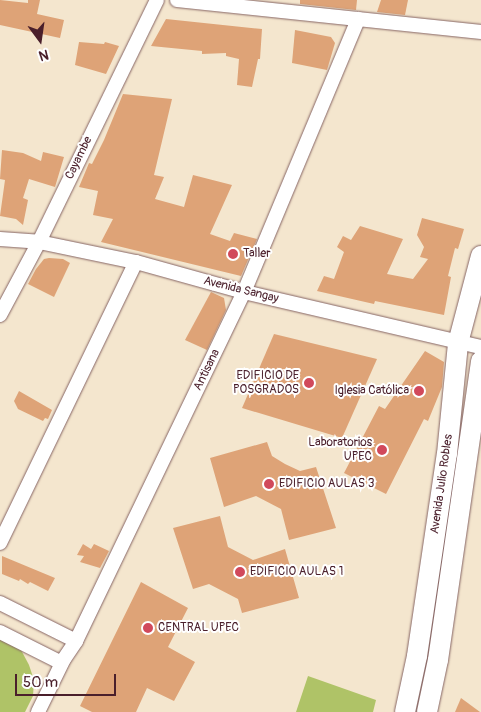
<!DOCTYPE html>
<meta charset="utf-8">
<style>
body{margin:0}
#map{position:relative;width:481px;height:712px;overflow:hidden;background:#f4e6ce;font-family:Pangolin,sans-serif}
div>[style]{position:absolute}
.green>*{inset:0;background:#afc367}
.building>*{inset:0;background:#dea377}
.roads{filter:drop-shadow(0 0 1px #866564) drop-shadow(0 0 1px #866564)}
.street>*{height:14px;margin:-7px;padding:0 7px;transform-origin:7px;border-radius:7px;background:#fff}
.secondary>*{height:20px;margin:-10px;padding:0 10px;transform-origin:10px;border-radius:10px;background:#fff}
.dots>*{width:14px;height:14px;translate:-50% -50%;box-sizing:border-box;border:2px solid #fff;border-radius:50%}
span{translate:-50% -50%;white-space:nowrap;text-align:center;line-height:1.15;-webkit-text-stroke:4px #fff;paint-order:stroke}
.street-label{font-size:12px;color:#4a1f2b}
.poi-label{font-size:12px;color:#4a1f2b}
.left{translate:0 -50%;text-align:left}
.right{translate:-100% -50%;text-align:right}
.north{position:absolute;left:15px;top:15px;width:50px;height:50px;-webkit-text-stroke:4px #fff;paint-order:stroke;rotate:166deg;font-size:14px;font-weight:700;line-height:20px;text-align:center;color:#4a1f2b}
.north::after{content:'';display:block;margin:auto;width:18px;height:22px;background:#4a1f2b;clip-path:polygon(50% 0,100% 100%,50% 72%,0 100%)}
.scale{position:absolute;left:15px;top:674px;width:101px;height:22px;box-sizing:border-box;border:2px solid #4a1f2b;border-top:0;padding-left:6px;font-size:15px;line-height:18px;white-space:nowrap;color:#4a1f2b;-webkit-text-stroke:4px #fff;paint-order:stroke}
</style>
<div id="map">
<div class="green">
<i style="clip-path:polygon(0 638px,20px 648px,29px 665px,34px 680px,33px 696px,25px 712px,0 712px)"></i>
<i style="clip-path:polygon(308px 676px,376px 700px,373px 712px,296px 712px)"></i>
</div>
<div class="building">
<i style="clip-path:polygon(0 0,28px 3px,28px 0,40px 0,37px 14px,64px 20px,60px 38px,0 25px)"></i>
<i style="clip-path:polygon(300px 0,357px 0,356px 10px,300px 4px)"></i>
<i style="clip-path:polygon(381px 0,408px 0,405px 15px,377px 12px)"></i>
<i style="clip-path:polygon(166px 19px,262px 29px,260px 59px,258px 59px,252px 87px,237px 85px,239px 59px,226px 56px,226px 53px,202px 54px,202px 51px,151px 46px)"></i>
<i style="clip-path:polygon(295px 30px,331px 37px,335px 43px,327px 70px,292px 63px)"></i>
<i style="clip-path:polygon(79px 42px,104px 44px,105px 42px,119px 46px,106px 74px,75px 65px)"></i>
<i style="clip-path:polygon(123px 94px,172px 99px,154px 175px,164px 177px,155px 199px,184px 207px,193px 175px,232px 185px,210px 234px,230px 241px,234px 233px,257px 239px,241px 276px,101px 242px,113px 219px,93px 215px,98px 191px,79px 187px,89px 163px,92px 164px,104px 140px)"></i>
<i style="clip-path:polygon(2px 150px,23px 153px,41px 161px,43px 152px,64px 157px,55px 187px,29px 179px,23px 198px,28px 200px,23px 225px,16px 219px,0 216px,5px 180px,0 179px)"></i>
<i style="clip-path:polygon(422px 218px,464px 229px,458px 249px,455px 248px,448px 276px,451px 277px,444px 315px,375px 301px,374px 304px,317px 291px,324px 276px,334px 279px,344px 252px,337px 247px,343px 236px,351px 240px,360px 226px,403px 239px,387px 274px,413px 279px,428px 259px,420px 257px,424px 247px,417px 235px)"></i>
<i style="clip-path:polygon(49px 258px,63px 259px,70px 263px,54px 297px,28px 284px,36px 269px,44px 259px)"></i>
<i style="clip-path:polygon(211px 292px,224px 298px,226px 310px,207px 350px,185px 340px)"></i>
<i style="clip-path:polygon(274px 334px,377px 359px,342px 438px,242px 408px)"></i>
<i style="clip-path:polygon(425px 351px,444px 362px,442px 387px,428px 421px,424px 419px,386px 494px,344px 473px,379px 406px,385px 409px)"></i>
<i style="clip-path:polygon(19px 391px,52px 410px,48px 419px,45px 418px,43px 421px,18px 409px,14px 401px)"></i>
<i style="clip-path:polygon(267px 442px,272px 456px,285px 464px,300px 471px,316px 467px,336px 528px,289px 540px,281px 509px,256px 496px,224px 507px,210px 458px)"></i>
<i style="clip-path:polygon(220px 516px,228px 547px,253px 560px,285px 549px,299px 598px,242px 613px,238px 599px,209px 584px,193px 589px,173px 528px)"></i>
<i style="clip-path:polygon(83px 544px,91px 549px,94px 544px,109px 551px,100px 568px,80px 562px,84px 556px,77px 555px)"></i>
<i style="clip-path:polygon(2px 556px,55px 578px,48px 591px,30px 582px,28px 584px,20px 579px,19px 581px,2px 574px)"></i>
<i style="clip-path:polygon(141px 582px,188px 608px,168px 647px,195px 662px,174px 701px,147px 688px,136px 712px,92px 712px,80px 706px)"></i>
<i style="clip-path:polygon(461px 698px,480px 712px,455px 712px)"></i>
</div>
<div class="roads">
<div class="street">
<i style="left:177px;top:0;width:306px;rotate:6deg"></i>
<i style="left:0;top:239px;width:39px;rotate:4deg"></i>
<i style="left:39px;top:242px;width:99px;rotate:11.7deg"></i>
<i style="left:136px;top:262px;width:112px;rotate:15.5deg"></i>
<i style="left:244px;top:292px;width:243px;rotate:13.1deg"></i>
<i style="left:0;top:315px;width:83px;rotate:-61.9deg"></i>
<i style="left:39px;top:242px;width:269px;rotate:-64deg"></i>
<i style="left:0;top:543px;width:312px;rotate:-64.2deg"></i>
<i style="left:0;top:603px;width:85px;rotate:26.6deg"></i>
<i style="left:0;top:632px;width:69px;rotate:26.6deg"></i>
<i style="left:38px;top:712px;width:59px;rotate:-63.9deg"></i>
<i style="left:64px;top:659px;width:22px;rotate:-56deg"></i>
<i style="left:76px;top:641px;width:387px;rotate:-64.3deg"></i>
<i style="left:244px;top:292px;width:296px;rotate:-67.3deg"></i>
</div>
<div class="secondary">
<i style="left:405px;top:712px;width:57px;rotate:-77.9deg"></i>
<i style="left:417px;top:656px;width:204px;rotate:-81.6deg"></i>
<i style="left:447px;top:454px;width:112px;rotate:-84.3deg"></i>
<i style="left:458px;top:343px;width:90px;rotate:-75.2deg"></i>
<i style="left:427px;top:712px;width:53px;rotate:-78.1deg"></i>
<i style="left:438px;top:660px;width:302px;rotate:-81.8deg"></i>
</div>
</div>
<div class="dots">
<i style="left:233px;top:254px;background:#d1495b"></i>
<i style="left:309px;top:383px;background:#d1495b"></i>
<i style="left:419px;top:391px;background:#d1495b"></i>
<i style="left:382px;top:450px;background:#d1495b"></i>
<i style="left:269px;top:484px;background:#d1495b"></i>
<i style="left:240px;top:572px;background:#d1495b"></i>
<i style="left:148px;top:628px;background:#d1495b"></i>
</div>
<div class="street-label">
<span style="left:79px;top:158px;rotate:-64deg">Cayambe</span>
<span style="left:241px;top:290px;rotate:14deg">Avenida Sangay</span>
<span style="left:207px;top:370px;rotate:-64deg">Antisana</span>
<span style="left:442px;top:484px;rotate:-82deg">Avenida Julio Robles</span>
</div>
<div class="poi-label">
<span class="left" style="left:243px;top:254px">Taller</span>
<span class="right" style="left:299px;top:383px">EDIFICIO DE<br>POSGRADOS</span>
<span class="right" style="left:409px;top:391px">Iglesia Católica</span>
<span class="right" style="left:372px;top:450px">Laboratorios<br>UPEC</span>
<span class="left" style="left:279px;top:484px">EDIFICIO AULAS 3</span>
<span class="left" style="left:250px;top:572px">EDIFICIO AULAS 1</span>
<span class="left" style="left:158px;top:628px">CENTRAL UPEC</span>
</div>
<div class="north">N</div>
<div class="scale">50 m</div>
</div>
